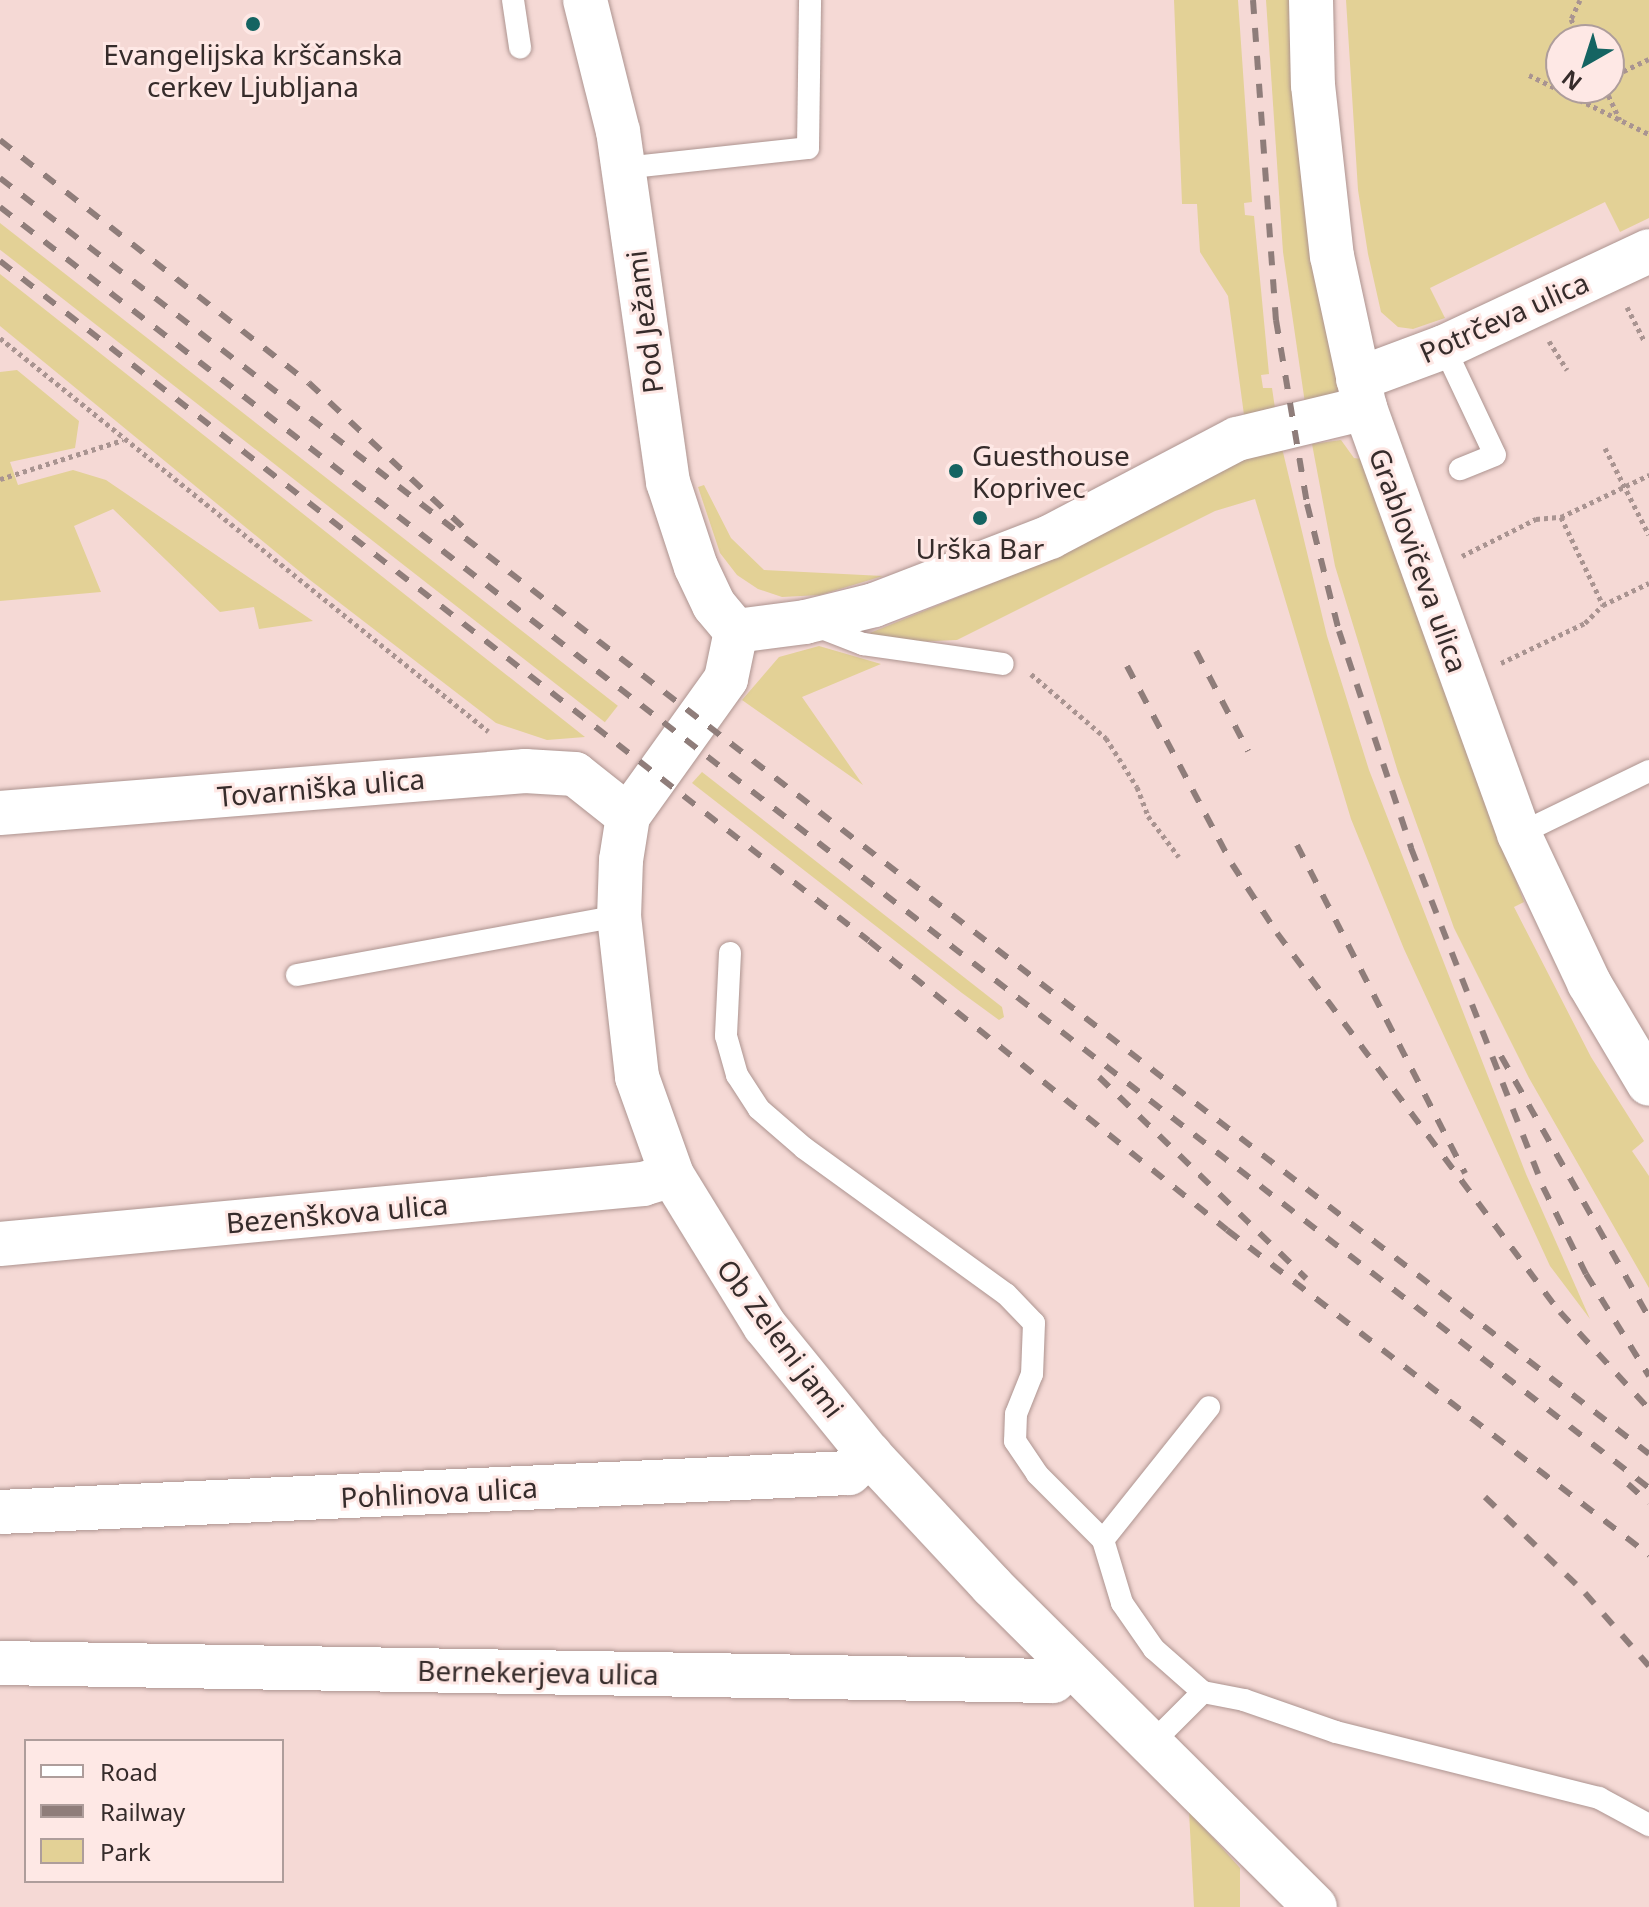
<!DOCTYPE html>
<meta charset="utf-8">
<style>
body{margin:0}
#map{position:relative;width:1649px;height:1907px;overflow:hidden;background:#f5d9d5;font-family:"Noto Sans",sans-serif}
div>[style]{position:absolute}
.green>*{inset:0;background:#e3d196;transform-origin:0 0}
.path>*{height:5px;margin-top:-2.5px;transform-origin:0;background:repeating-linear-gradient(90deg,#a99491 0 4px,transparent 0 8px)}
.roads{filter:drop-shadow(0 0 2px #ad9490) drop-shadow(0 0 2px #ad9490)}
.lane>*{height:22px;margin:-11px;padding:0 11px;transform-origin:11px;border-radius:11px;background:#fff}
.street>*{height:44px;margin:-22px;padding:0 22px;transform-origin:22px;border-radius:22px;background:#fff}
.secondary>*{height:44px;margin:-22px;padding:0 22px;transform-origin:22px;border-radius:22px;background:#fff}
.rail>*{height:6px;margin-top:-3px;transform-origin:0;background:repeating-linear-gradient(90deg,#8f7d7a 0 14px,transparent 0 28px)}
.dots>*{width:22px;height:22px;translate:-50% -50%;box-sizing:border-box;border:4px solid #fee8e5;border-radius:50%}
span{translate:-50% -50%;white-space:nowrap;text-align:center;line-height:1.15;-webkit-text-stroke:6px #fee8e5;paint-order:stroke}
.poi-label{font-size:28px;color:#362c2b}
.left{translate:0 -50%;text-align:left}
.street-label{font-size:28px;color:#362c2b}
.legend{position:absolute;left:24px;top:1739px;width:260px;height:144px;box-sizing:border-box;background:#fee8e5;border:2px solid #ae9d9b;margin:0;padding:10px 14px;list-style:none;font-size:24px;color:#362c2b}
.legend li{display:flex;align-items:center;gap:16px;height:40px}
.legend b{width:40px;border:2px solid #ae9d9b}
.north{position:absolute;left:1545px;top:24px;width:80px;height:80px;box-sizing:border-box;background:#fee8e5;border:2px solid #ae9d9b;border-radius:50%;rotate:219deg;font-size:22px;font-weight:700;line-height:32px;text-align:center;color:#362c2b}
.north::after{content:'';display:block;margin:auto;width:28px;height:36px;background:#156462;clip-path:polygon(50% 0,100% 100%,50% 72%,0 100%)}
</style>
<div id="map">
<div class="green">
<i style="clip-path:polygon(1174px 0,1238px 0,1252px 202px,1244px 203px,1245px 215px,1254px 216px,1269px 374px,1261px 375px,1263px 388px,1272px 388px,1276px 415px,1244px 415px,1228px 296px,1200px 252px,1197px 204px,1182px 204px)"></i>
<i style="clip-path:polygon(1266px 0,1293px 0,1340px 392px,1306px 410px,1283px 252px)"></i>
<i style="clip-path:polygon(evenodd,1346px 0,1649px 0,1649px 218px,1620px 232px,1605px 202px,1430px 288px,1445px 318px,1413px 329px,1398px 327px,1381px 312px,1368px 254px,1358px 190px,1346px 0,1561px 40px,1609px 40px,1609px 88px,1561px 88px,1561px 40px)"></i>
<i style="left:0;top:223px;width:784px;height:21px;rotate:38deg"></i>
<i style="clip-path:polygon(0 274px,585px 737px,547px 740px,496px 723px,310px 580px,0 326px)"></i>
<i style="clip-path:polygon(17px 370px,79px 421px,75px 448px,10px 462px,18px 485px,73px 470px,106px 480px,313px 621px,259px 629px,254px 607px,220px 612px,113px 509px,74px 526px,101px 592px,0 601px,0 372px)"></i>
<i style="clip-path:polygon(1341px 440px,1354px 458px,1362px 459px,1524px 902px,1514px 907px,1591px 1057px,1644px 1141px,1632px 1151px,1649px 1176px,1649px 1288px,1529px 1078px,1454px 928px,1398px 772px,1335px 566px,1312px 444px)"></i>
<i style="clip-path:polygon(1282px 448px,1327px 636px,1369px 770px,1526px 1174px,1590px 1319px,1550px 1266px,1404px 949px,1351px 819px,1255px 499px,1215px 511px,957px 640px,913px 642px,865px 635px,1037px 565px,1259px 452px)"></i>
<i style="clip-path:polygon(704px 485px,731px 538px,764px 570px,883px 576px,820px 595px,782px 597px,758px 589px,737px 575px,720px 553px,698px 487px)"></i>
<i style="clip-path:polygon(819px 646px,881px 664px,802px 697px,863px 785px,742px 700px,779px 657px)"></i>
<i style="clip-path:polygon(702px 772px,1002px 1007px,1004px 1017px,999px 1020px,962px 993px,692px 783px)"></i>
<i style="clip-path:polygon(1189px 1811px,1240px 1868px,1240px 1907px,1194px 1907px)"></i>
</div>
<div class="path">
<i style="left:1580px;top:0;width:21px;rotate:115deg"></i>
<i style="left:1571px;top:19px;width:23px;rotate:65deg"></i>
<i style="left:1529px;top:75px;width:134px;rotate:26.2deg"></i>
<i style="left:1609px;top:78px;width:44px;rotate:-25.4deg"></i>
<i style="left:1605px;top:88px;width:35px;rotate:65deg"></i>
<i style="left:1572px;top:96px;width:18px;rotate:-27deg"></i>
<i style="left:1627px;top:307px;width:39px;rotate:63deg"></i>
<i style="left:0;top:338px;width:627px;rotate:38.85deg"></i>
<i style="left:1549px;top:341px;width:34px;rotate:58deg"></i>
<i style="left:1605px;top:448px;width:97px;rotate:63.2deg"></i>
<i style="left:0;top:479px;width:129px;rotate:-17.6deg"></i>
<i style="left:1561px;top:517px;width:98px;rotate:64.5deg"></i>
<i style="left:1462px;top:556px;width:83px;rotate:-26.6deg"></i>
<i style="left:1536px;top:519px;width:25px;rotate:-5deg"></i>
<i style="left:1561px;top:517px;width:98px;rotate:-25.5deg"></i>
<i style="left:1501px;top:663px;width:93px;rotate:-25.5deg"></i>
<i style="left:1585px;top:623px;width:25px;rotate:-45deg"></i>
<i style="left:1603px;top:605px;width:51px;rotate:-25.6deg"></i>
<i style="left:1031px;top:674px;width:99px;rotate:40.5deg"></i>
<i style="left:1106px;top:738px;width:58px;rotate:57.7deg"></i>
<i style="left:1137px;top:787px;width:31px;rotate:69deg"></i>
<i style="left:1148px;top:816px;width:51px;rotate:52.9deg"></i>
</div>
<div class="roads">
<div class="lane">
<i style="left:513px;top:0;width:48px;rotate:81.5deg"></i>
<i style="left:624px;top:168px;width:185px;rotate:-6.2deg"></i>
<i style="left:808px;top:148px;width:148px;rotate:-89.2deg"></i>
<i style="left:1444px;top:347px;width:119px;rotate:64.7deg"></i>
<i style="left:1495px;top:455px;width:38px;rotate:158deg"></i>
<i style="left:814px;top:625px;width:53px;rotate:21.2deg"></i>
<i style="left:863px;top:644px;width:141px;rotate:8.1deg"></i>
<i style="left:1519px;top:834px;width:144px;rotate:-25.9deg"></i>
<i style="left:730px;top:953px;width:83px;rotate:92.8deg"></i>
<i style="left:726px;top:1036px;width:41px;rotate:74.2deg"></i>
<i style="left:737px;top:1075px;width:40px;rotate:57.1deg"></i>
<i style="left:759px;top:1109px;width:60px;rotate:40.9deg"></i>
<i style="left:804px;top:1148px;width:249px;rotate:35.9deg"></i>
<i style="left:1006px;top:1294px;width:40px;rotate:46deg"></i>
<i style="left:1034px;top:1323px;width:51px;rotate:92.2deg"></i>
<i style="left:1032px;top:1374px;width:43px;rotate:111.8deg"></i>
<i style="left:1016px;top:1414px;width:27px;rotate:92deg"></i>
<i style="left:1015px;top:1441px;width:40px;rotate:56deg"></i>
<i style="left:1037px;top:1474px;width:93px;rotate:45deg"></i>
<i style="left:1103px;top:1540px;width:66px;rotate:73.2deg"></i>
<i style="left:1122px;top:1603px;width:56px;rotate:55.2deg"></i>
<i style="left:1154px;top:1649px;width:65px;rotate:41.3deg"></i>
<i style="left:1203px;top:1692px;width:75px;rotate:135deg"></i>
<i style="left:297px;top:975px;width:327px;rotate:-10.4deg"></i>
<i style="left:1103px;top:1540px;width:170px;rotate:-51.4deg"></i>
<i style="left:1203px;top:1692px;width:42px;rotate:11deg"></i>
<i style="left:1244px;top:1700px;width:97px;rotate:19.2deg"></i>
<i style="left:1336px;top:1732px;width:271px;rotate:14.1deg"></i>
<i style="left:1599px;top:1798px;width:57px;rotate:28.4deg"></i>
</div>
<div class="street">
<i style="left:1358px;top:379px;width:92px;rotate:-20.4deg"></i>
<i style="left:1444px;top:347px;width:226px;rotate:-25.1deg"></i>
<i style="left:0;top:813px;width:527px;rotate:-4.57deg"></i>
<i style="left:525px;top:771px;width:50px;rotate:3.4deg"></i>
<i style="left:575px;top:774px;width:68px;rotate:38.4deg"></i>
<i style="left:0;top:1244px;width:646px;rotate:-5.33deg"></i>
<i style="left:643px;top:1184px;width:30px;rotate:-17deg"></i>
<i style="left:0;top:1512px;width:850px;rotate:-2.63deg"></i>
<i style="left:849px;top:1473px;width:28px;rotate:-41deg"></i>
<i style="left:0;top:1663px;width:1053px;rotate:0.98deg"></i>
<i style="left:1053px;top:1681px;width:23px;rotate:-43deg"></i>
</div>
<div class="secondary">
<i style="left:585px;top:0;width:135px;rotate:75.9deg"></i>
<i style="left:618px;top:131px;width:355px;rotate:81.9deg"></i>
<i style="left:668px;top:482px;width:89px;rotate:71.8deg"></i>
<i style="left:696px;top:567px;width:42px;rotate:64.7deg"></i>
<i style="left:714px;top:605px;width:34px;rotate:50deg"></i>
<i style="left:1311px;top:0;width:85px;rotate:88.7deg"></i>
<i style="left:1313px;top:85px;width:172px;rotate:83.7deg"></i>
<i style="left:1332px;top:256px;width:156px;rotate:77.8deg"></i>
<i style="left:1365px;top:408px;width:453px;rotate:70.1deg"></i>
<i style="left:1519px;top:834px;width:165px;rotate:64.8deg"></i>
<i style="left:1589px;top:983px;width:117px;rotate:59.3deg"></i>
<i style="left:736px;top:631px;width:49px;rotate:101.8deg"></i>
<i style="left:726px;top:679px;width:168px;rotate:125.6deg"></i>
<i style="left:628px;top:816px;width:45px;rotate:99deg"></i>
<i style="left:621px;top:860px;width:56px;rotate:92deg"></i>
<i style="left:619px;top:916px;width:162px;rotate:83.6deg"></i>
<i style="left:637px;top:1077px;width:104px;rotate:70.3deg"></i>
<i style="left:672px;top:1175px;width:177px;rotate:58.4deg"></i>
<i style="left:765px;top:1326px;width:166px;rotate:50.9deg"></i>
<i style="left:870px;top:1455px;width:179px;rotate:47deg"></i>
<i style="left:992px;top:1586px;width:455px;rotate:44.8deg"></i>
<i style="left:736px;top:631px;width:70px;rotate:-7.4deg"></i>
<i style="left:805px;top:622px;width:71px;rotate:-13.8deg"></i>
<i style="left:874px;top:605px;width:189px;rotate:-21.1deg"></i>
<i style="left:1050px;top:537px;width:211px;rotate:-27.7deg"></i>
<i style="left:1237px;top:439px;width:132px;rotate:-13.6deg"></i>
</div>
</div>
<div class="rail">
<i style="left:1253px;top:0;width:321px;rotate:85.9deg"></i>
<i style="left:1276px;top:320px;width:187px;rotate:80.4deg"></i>
<i style="left:1307px;top:504px;width:131px;rotate:75.9deg"></i>
<i style="left:1339px;top:631px;width:229px;rotate:71.6deg"></i>
<i style="left:1411px;top:848px;width:364px;rotate:68.7deg"></i>
<i style="left:1543px;top:1187px;width:97px;rotate:63.7deg"></i>
<i style="left:1586px;top:1274px;width:120px;rotate:58.3deg"></i>
<i style="left:0;top:140px;width:393px;rotate:38.2deg"></i>
<i style="left:309px;top:383px;width:218px;rotate:43.1deg"></i>
<i style="left:0;top:178px;width:2085px;rotate:37.73deg"></i>
<i style="left:0;top:207px;width:2088px;rotate:37.84deg"></i>
<i style="left:0;top:261px;width:1103px;rotate:38.04deg"></i>
<i style="left:869px;top:941px;width:460px;rotate:38.9deg"></i>
<i style="left:1227px;top:1230px;width:533px;rotate:37.6deg"></i>
<i style="left:1196px;top:651px;width:113px;rotate:62.5deg"></i>
<i style="left:1127px;top:666px;width:224px;rotate:62.1deg"></i>
<i style="left:1232px;top:864px;width:82px;rotate:56.9deg"></i>
<i style="left:1277px;top:933px;width:473px;rotate:53.3deg"></i>
<i style="left:1560px;top:1312px;width:132px;rotate:47.5deg"></i>
<i style="left:1297px;top:845px;width:369px;rotate:62.9deg"></i>
<i style="left:1501px;top:1056px;width:301px;rotate:60.5deg"></i>
<i style="left:1099px;top:1077px;width:289px;rotate:44.2deg"></i>
<i style="left:1628px;top:1484px;width:28px;rotate:42deg"></i>
<i style="left:1485px;top:1497px;width:139px;rotate:43.8deg"></i>
<i style="left:1585px;top:1593px;width:97px;rotate:48.8deg"></i>
</div>
<div class="dots">
<i style="left:253px;top:24px;background:#156462"></i>
<i style="left:956px;top:471px;background:#156462"></i>
<i style="left:980px;top:518px;background:#156462"></i>
</div>
<div class="poi-label">
<span style="left:253px;top:70px">Evangelijska krščanska<br>cerkev Ljubljana</span>
<span class="left" style="left:972px;top:471px">Guesthouse<br>Koprivec</span>
<span style="left:980px;top:548px">Urška Bar</span>
</div>
<div class="street-label">
<span style="left:1504px;top:317px;rotate:-24deg">Potrčeva ulica</span>
<span style="left:644px;top:322px;rotate:-97deg">Pod Ježami</span>
<span style="left:1419px;top:560px;rotate:70deg">Grablovičeva ulica</span>
<span style="left:321px;top:787px;rotate:-5deg">Tovarniška ulica</span>
<span style="left:337px;top:1213px;rotate:-5deg">Bezenškova ulica</span>
<span style="left:781px;top:1338px;rotate:53deg">Ob Zeleni jami</span>
<span style="left:439px;top:1492px;rotate:-3deg">Pohlinova ulica</span>
<span style="left:538px;top:1672px;rotate:1deg">Bernekerjeva ulica</span>
</div>
<ul class="legend">
<li><b style="height:10px;background:#fff"></b>Road</li>
<li><b style="height:10px;background:#8f7d7a"></b>Railway</li>
<li><b style="height:22px;background:#e3d196"></b>Park</li>
</ul>
<div class="north">N</div>
</div>
